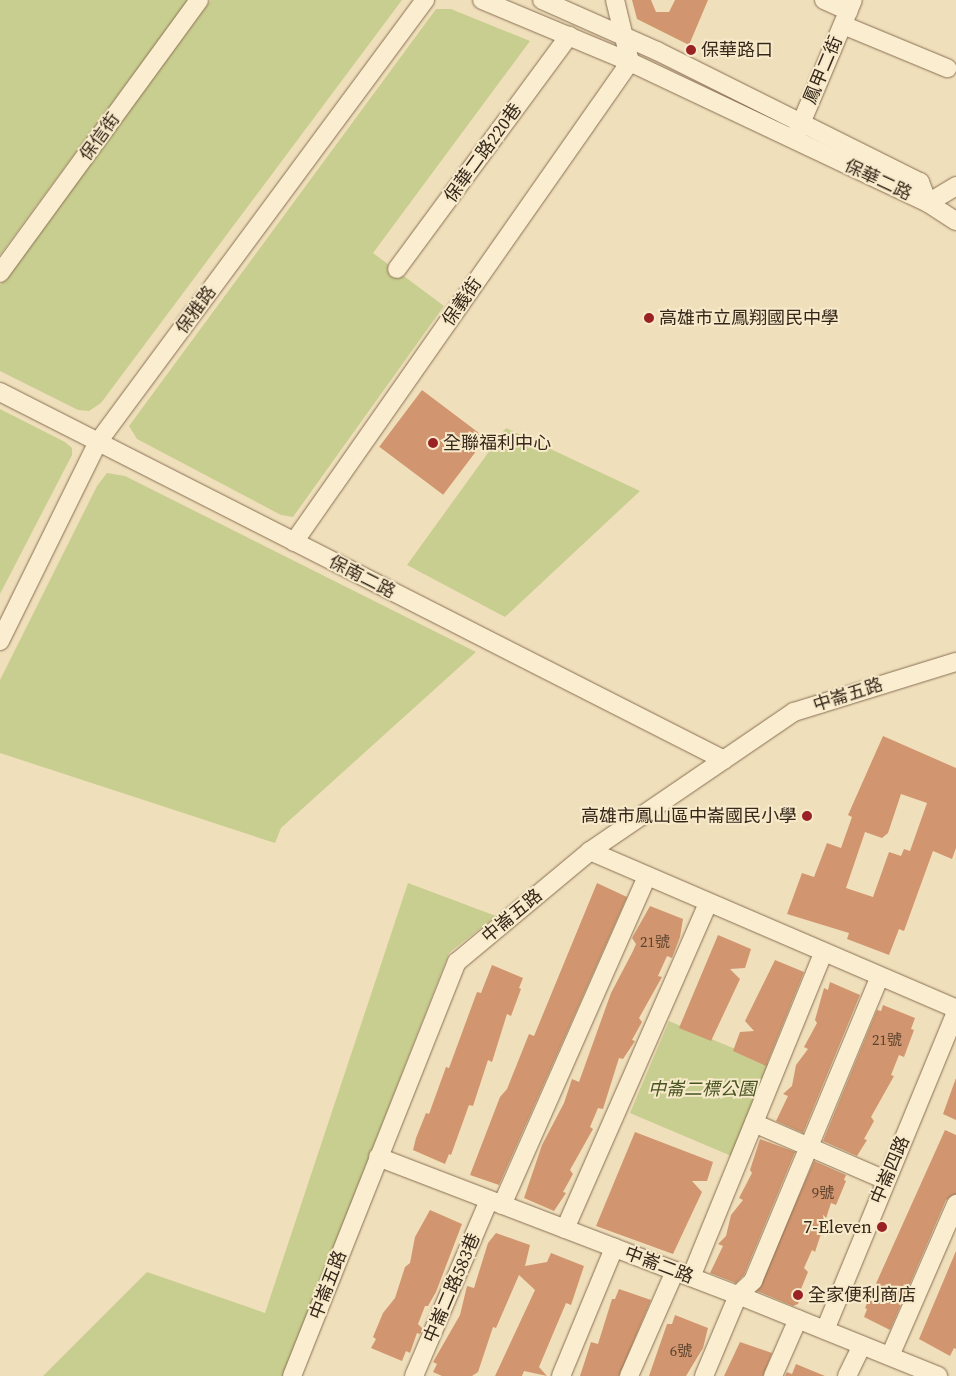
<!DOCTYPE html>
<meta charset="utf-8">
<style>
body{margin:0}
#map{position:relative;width:956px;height:1376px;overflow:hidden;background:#f0dfbb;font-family:"Source Serif 4","Noto Sans TC",serif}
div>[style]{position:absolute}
.green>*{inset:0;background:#c8ce8f;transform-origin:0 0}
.building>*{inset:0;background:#d1966f;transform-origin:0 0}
.roads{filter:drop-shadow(0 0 1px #886f54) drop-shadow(0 0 1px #886f54)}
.minor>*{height:18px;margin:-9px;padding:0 9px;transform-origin:9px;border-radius:9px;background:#fbedcf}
.dots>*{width:14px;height:14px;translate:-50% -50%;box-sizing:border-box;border:2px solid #f7eacb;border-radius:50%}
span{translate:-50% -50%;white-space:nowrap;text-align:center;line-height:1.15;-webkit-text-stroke:4px #f7eacb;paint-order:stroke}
.number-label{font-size:15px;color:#5d432f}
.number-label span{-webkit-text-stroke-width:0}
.poi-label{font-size:18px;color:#36271a}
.left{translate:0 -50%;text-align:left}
.right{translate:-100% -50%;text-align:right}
.street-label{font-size:18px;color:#36271a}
.park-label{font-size:18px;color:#48541f;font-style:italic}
</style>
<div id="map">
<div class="green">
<i style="clip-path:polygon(0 0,188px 0,0 255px)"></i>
<i style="clip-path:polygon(211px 0,402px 0,101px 403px,89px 411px,78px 410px,0 371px,0 285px)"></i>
<i style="clip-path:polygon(436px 9px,451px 9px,530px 41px,373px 253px,444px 306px,293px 517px,281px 515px,137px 439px,129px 426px)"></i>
<i style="clip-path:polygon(0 409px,65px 442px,72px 448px,72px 455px,0 594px)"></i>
<i style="clip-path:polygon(506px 428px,640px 491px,505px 617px,407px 565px)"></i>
<i style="clip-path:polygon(107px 473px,125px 476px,476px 652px,281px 828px,275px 843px,0 753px,0 680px,97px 486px)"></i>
<i style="clip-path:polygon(408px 883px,496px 916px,449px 953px,283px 1376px,43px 1376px,147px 1272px,265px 1313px)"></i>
<i style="left:669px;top:1021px;width:114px;height:100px;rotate:23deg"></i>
</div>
<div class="building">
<i style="clip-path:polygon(632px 0,651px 0,656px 12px,669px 12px,675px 0,708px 0,689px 45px,637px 19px)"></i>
<i style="left:422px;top:390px;width:80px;height:71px;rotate:37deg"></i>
<i style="clip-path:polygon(evenodd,883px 736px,956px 768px,956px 848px,952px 859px,933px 851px,904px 931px,899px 929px,889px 955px,847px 939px,849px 933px,787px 914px,802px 873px,814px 877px,827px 843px,841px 848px,852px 817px,848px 815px,883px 736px,901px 794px,927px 803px,910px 851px,904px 849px,901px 856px,889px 852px,873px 897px,846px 888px,865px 832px,882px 838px,888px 833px,901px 794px)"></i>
<i style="clip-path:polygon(597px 883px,627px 897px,499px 1185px,470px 1175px,500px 1097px,507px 1089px,529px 1034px,534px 1036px)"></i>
<i style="clip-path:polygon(650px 906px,683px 919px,680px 937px,672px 958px,667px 956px,658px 976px,662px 977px,639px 1018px,642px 1022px,632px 1040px,635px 1041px,623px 1059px,619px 1058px,603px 1109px,598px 1108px,590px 1127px,593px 1129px,570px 1170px,573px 1174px,563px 1192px,566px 1193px,554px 1211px,524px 1198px,542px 1145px,564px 1103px,572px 1079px,579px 1082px,611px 993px,633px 951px,636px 944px,632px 938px)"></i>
<i style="clip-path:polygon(718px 935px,751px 949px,745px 968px,730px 969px,740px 979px,711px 1041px,679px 1028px)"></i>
<i style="clip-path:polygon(775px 960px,804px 972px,766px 1066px,733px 1051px,740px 1032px,754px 1031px,745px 1021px)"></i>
<i style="clip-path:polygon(492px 965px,523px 978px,519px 988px,521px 989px,511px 1016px,507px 1014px,492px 1062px,488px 1060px,473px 1106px,469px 1105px,451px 1155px,449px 1154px,445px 1164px,413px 1150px,416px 1138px,426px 1113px,429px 1114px,446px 1067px,449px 1068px,477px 992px,481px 993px)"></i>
<i style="clip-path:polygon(830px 982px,860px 995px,803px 1133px,776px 1121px,788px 1096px,783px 1094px,792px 1086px,796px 1065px,808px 1049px,804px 1047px,817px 1023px,815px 1020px,824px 988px,828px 990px)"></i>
<i style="clip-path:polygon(883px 1005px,915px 1018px,911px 1029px,914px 1030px,904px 1057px,899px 1055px,891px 1075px,894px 1076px,871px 1117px,874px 1121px,864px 1139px,867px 1140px,857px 1156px,823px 1141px,877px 1010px,881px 1011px)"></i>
<i style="clip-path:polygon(956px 1078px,956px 1120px,943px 1114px)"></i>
<i style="clip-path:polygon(945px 1130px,956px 1135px,956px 1194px,946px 1200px,890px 1330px,864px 1317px,867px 1309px,865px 1308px)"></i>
<i style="clip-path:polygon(635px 1132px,713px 1162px,707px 1181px,692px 1181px,702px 1192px,673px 1254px,596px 1226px)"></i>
<i style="clip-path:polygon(760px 1139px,795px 1152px,744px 1275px,736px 1283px,710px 1273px,723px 1246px,718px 1244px,726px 1236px,731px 1215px,743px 1200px,739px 1198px,752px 1173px,750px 1170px)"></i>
<i style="clip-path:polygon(814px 1161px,846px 1175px,844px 1180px,846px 1181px,836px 1205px,831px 1203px,815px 1252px,812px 1250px,804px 1268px,808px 1272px,801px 1289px,803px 1290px,798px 1304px,793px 1306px,757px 1291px)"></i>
<i style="clip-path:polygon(430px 1210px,462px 1224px,436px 1292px,428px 1306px,425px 1306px,418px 1324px,423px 1329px,420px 1334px,417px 1333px,410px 1353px,406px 1351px,402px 1361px,371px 1348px,376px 1339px,373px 1337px,383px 1313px,395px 1298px,405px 1267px,410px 1263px,415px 1237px)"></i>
<i style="clip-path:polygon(496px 1233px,530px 1245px,525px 1266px,547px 1262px,551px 1253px,584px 1266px,571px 1305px,566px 1303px,539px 1367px,547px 1376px,524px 1371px,522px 1376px,495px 1376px,535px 1290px,519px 1275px,496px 1328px,493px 1327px,478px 1372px,472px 1376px,442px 1376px,433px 1372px,437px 1364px,433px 1362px,460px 1315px,467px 1286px,474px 1288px,488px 1243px)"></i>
<i style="clip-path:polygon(956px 1251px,956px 1349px,954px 1348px,950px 1356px,919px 1339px)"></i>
<i style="clip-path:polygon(619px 1289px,651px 1300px,619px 1376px,580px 1376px,591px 1342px,598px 1344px,612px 1299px,615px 1299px)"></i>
<i style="clip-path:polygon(675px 1315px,708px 1328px,703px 1348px,686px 1376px,649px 1376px,667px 1324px,672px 1324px)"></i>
<i style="clip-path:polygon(740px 1342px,772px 1353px,763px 1376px,724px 1376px)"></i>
<i style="clip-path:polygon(796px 1364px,825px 1376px,785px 1376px,787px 1372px,792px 1374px)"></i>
</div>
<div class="roads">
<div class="minor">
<i style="left:482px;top:0;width:160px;rotate:22.7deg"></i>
<i style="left:630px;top:62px;width:330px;rotate:25.3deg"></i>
<i style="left:928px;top:203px;width:33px;rotate:33deg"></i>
<i style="left:542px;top:0;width:126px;rotate:23.9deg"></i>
<i style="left:657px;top:51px;width:294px;rotate:26.5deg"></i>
<i style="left:920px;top:182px;width:22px;rotate:69deg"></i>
<i style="left:824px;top:0;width:27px;rotate:24deg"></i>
<i style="left:843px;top:25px;width:113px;rotate:22.5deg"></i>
<i style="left:797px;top:133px;width:144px;rotate:-67.2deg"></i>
<i style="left:928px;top:203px;width:33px;rotate:-31deg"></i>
<i style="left:397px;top:269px;width:290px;rotate:-53.6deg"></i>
<i style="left:0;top:273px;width:338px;rotate:-53.9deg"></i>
<i style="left:0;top:392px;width:812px;rotate:26.94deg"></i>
<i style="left:294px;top:542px;width:586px;rotate:-55.01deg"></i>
<i style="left:630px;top:62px;width:64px;rotate:-103.6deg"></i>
<i style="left:0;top:641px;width:222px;rotate:-63.8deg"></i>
<i style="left:98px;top:442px;width:550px;rotate:-53.51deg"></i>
<i style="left:590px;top:851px;width:399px;rotate:23.3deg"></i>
<i style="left:754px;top:1123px;width:143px;rotate:23.5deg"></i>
<i style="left:378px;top:1157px;width:386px;rotate:21deg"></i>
<i style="left:738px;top:1295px;width:216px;rotate:22deg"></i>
<i style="left:502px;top:1205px;width:359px;rotate:-66.2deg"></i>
<i style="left:565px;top:1229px;width:356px;rotate:-66.3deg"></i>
<i style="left:691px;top:1277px;width:350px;rotate:-67.8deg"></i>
<i style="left:825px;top:1330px;width:344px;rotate:-67.6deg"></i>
<i style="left:890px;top:1356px;width:166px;rotate:-66.5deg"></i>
<i style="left:292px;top:1376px;width:446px;rotate:-68.3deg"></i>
<i style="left:457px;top:962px;width:173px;rotate:-39.8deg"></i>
<i style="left:590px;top:851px;width:247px;rotate:-34.3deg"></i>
<i style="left:794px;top:712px;width:170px;rotate:-17.2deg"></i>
<i style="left:414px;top:1376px;width:191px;rotate:-66.9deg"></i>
<i style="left:561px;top:1376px;width:139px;rotate:-67.5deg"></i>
<i style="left:629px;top:1376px;width:115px;rotate:-66.3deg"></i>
<i style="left:704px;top:1376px;width:88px;rotate:-67.2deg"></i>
<i style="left:738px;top:1295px;width:21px;rotate:-43deg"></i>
<i style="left:753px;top:1281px;width:328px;rotate:-67.4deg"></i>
<i style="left:773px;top:1376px;width:62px;rotate:-66.3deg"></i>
<i style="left:847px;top:1376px;width:34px;rotate:-64deg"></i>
</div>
</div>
<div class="dots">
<i style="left:691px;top:50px;background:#9a2124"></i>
<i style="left:649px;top:318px;background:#9a2124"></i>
<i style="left:433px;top:443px;background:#9a2124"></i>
<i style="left:807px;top:816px;background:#9a2124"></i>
<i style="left:882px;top:1227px;background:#9a2124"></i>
<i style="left:798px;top:1295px;background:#9a2124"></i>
</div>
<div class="number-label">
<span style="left:655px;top:942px">21號</span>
<span style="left:887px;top:1040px">21號</span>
<span style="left:823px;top:1193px">9號</span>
<span style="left:681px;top:1351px">6號</span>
</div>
<div class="poi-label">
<span class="left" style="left:701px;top:50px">保華路口</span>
<span class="left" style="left:659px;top:318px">高雄市立鳳翔國民中學</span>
<span class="left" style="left:443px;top:443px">全聯福利中心</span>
<span class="right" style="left:797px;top:816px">高雄市鳳山區中崙國民小學</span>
<span class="right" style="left:872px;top:1227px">7-Eleven</span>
<span class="left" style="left:808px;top:1295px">全家便利商店</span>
</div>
<div class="street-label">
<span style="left:823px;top:70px;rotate:-67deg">鳳甲二街</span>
<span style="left:100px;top:137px;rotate:-54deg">保信街</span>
<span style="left:483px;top:153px;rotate:-54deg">保華二路220巷</span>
<span style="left:878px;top:180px;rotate:25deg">保華二路</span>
<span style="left:462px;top:302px;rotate:-55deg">保義街</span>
<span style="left:196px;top:310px;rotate:-54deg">保雅路</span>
<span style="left:362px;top:577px;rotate:27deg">保南二路</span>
<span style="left:848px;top:695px;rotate:-18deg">中崙五路</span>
<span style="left:512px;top:916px;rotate:-40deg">中崙五路</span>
<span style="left:890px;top:1170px;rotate:-67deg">中崙四路</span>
<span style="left:659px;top:1265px;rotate:21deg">中崙二路</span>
<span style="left:328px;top:1285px;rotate:-69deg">中崙五路</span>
<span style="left:452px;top:1288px;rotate:-67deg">中崙二路583巷</span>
</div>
<div class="park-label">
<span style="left:702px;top:1089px">中崙二標公園</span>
</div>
</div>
